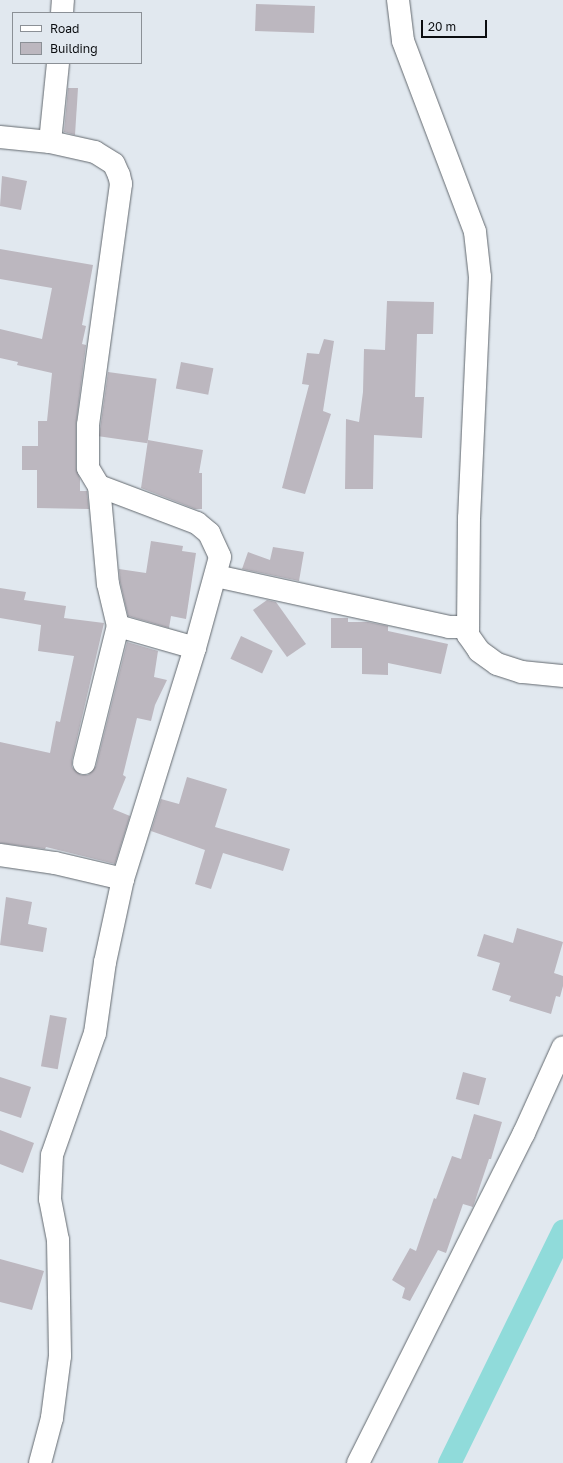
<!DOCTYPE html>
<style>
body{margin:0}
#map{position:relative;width:563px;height:1463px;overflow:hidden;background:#e1e8ef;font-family:"Golos Text",sans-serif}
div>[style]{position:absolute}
.canal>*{height:23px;margin:-11.5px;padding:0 11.5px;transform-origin:11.5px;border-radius:11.5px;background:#90dbda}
.building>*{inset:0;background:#bcb7bf;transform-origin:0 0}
.roads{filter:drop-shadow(0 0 1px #63696f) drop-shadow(0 0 1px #63696f)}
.street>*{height:22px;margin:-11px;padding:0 11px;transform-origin:11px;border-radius:11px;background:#fff}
.secondary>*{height:22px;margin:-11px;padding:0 11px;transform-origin:11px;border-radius:11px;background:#fff}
span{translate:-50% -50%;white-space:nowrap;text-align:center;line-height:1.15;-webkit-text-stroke:3px #e1e8ef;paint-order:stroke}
.legend{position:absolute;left:12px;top:12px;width:130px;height:52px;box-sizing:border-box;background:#e1e8ef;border:1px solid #8b9096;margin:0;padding:5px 7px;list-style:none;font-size:12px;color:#0b0d10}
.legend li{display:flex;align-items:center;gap:8px;height:20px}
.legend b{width:20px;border:1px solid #8b9096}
.scale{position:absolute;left:421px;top:20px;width:66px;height:18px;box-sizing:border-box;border:2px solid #0b0d10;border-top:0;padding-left:5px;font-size:12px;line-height:14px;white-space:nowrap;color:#0b0d10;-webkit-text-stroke:3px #e1e8ef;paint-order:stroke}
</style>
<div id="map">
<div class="canal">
<i style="left:449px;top:1463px;width:259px;rotate:-63.9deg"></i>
</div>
<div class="building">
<i style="left:256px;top:4px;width:59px;height:27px;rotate:2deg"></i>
<i style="clip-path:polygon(68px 88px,78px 88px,75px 135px,64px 132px)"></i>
<i style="clip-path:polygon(2px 176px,27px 181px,21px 210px,0 206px)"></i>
<i style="clip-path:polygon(0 249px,93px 265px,82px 325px,86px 326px,82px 344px,86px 345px,76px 425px,76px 468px,80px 479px,80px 491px,87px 491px,89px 509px,37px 508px,37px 470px,22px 470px,22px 446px,38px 446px,38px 421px,47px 421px,52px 373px,17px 365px,18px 362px,0 358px,0 329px,42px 339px,52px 288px,0 279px)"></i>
<i style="clip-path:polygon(387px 301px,434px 302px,433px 334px,417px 334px,415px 397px,424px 397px,422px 438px,374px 435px,373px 489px,345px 489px,346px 419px,359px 422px,363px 392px,364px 349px,385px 350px)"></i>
<i style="clip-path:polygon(324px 339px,334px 341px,323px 411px,331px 414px,305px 494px,282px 488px,309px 385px,302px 384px,307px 353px,319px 354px)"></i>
<i style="left:181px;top:362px;width:33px;height:27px;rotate:11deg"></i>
<i style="left:108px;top:372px;width:49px;height:65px;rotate:8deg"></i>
<i style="clip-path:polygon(148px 440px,203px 450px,199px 473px,202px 473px,202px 509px,195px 509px,141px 488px)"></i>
<i style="clip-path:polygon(151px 541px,183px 546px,182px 551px,196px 553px,186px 619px,171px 616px,169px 628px,128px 616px,120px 582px,119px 569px,146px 573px)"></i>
<i style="clip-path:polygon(273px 547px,304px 552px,299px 581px,242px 569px,248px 552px,270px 560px)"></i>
<i style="clip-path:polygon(0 588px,26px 592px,24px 600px,66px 606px,64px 618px,104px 623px,72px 760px,72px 767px,81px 775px,88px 775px,96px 766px,127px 642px,158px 651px,154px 677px,167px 680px,155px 705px,151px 721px,137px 718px,123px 775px,126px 777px,113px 809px,130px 816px,115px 864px,46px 847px,45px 849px,0 843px,0 742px,50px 753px,56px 721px,60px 722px,74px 656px,38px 651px,41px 625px,0 618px)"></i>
<i style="clip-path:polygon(267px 600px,276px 602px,306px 644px,287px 657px,253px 610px)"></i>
<i style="clip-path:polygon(331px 618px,348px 618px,348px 622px,368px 622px,388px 626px,388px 631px,448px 644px,441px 674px,388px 663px,388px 675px,362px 674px,362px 648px,331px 648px)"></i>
<i style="left:241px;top:636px;width:35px;height:25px;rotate:25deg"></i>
<i style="clip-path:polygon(187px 777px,227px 789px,215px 827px,290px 849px,283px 871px,223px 853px,211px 889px,195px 884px,205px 850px,151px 831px,161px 799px,179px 804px)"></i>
<i style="clip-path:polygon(6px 897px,32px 902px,28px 924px,47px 928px,43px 952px,0 945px)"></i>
<i style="clip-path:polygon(517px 928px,563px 942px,554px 973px,563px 976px,563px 986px,560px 997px,556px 996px,551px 1014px,509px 1001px,511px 996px,492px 990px,500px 963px,477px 956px,484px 934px,513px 943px)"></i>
<i style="left:50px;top:1015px;width:17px;height:52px;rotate:10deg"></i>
<i style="left:463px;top:1072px;width:24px;height:28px;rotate:15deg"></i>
<i style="clip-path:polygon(0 1077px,31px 1087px,21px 1118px,0 1111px)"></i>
<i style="clip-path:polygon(474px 1114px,502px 1122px,491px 1159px,489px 1159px,473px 1207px,463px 1204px,446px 1253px,438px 1250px,410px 1301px,402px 1298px,405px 1288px,392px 1280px,410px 1248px,416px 1251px,434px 1198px,436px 1199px,452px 1156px,461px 1159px)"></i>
<i style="clip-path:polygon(0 1130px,34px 1143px,23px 1173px,0 1164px)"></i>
<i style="clip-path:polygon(0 1259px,44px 1271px,32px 1310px,0 1302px)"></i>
</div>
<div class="roads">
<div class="street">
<i style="left:398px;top:0;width:41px;rotate:83deg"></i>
<i style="left:403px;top:41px;width:204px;rotate:69.3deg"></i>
<i style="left:475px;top:232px;width:45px;rotate:83.7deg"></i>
<i style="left:480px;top:277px;width:241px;rotate:92.6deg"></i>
<i style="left:469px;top:518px;width:117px;rotate:90.5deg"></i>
<i style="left:468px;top:635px;width:19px;rotate:55deg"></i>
<i style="left:479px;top:651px;width:22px;rotate:36deg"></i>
<i style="left:497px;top:664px;width:26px;rotate:18deg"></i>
<i style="left:522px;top:672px;width:41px;rotate:5.6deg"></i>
<i style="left:62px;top:13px;width:13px;rotate:-86deg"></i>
<i style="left:0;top:137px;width:50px;rotate:5.7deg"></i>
<i style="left:50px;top:142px;width:46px;rotate:12.5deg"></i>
<i style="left:95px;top:152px;width:22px;rotate:32deg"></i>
<i style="left:114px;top:164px;width:12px;rotate:66deg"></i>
<i style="left:119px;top:175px;width:9px;rotate:77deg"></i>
<i style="left:121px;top:184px;width:243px;rotate:97.8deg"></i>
<i style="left:88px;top:425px;width:43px;rotate:90deg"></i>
<i style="left:88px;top:468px;width:21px;rotate:59deg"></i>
<i style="left:99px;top:486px;width:105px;rotate:20.7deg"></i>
<i style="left:197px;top:523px;width:16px;rotate:40deg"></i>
<i style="left:209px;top:533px;width:26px;rotate:65deg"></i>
<i style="left:220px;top:557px;width:94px;rotate:105.4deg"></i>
<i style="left:195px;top:648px;width:242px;rotate:107.3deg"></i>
<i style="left:123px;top:879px;width:85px;rotate:102.2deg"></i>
<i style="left:105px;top:962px;width:72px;rotate:98deg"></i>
<i style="left:95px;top:1033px;width:129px;rotate:109.4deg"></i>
<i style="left:52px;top:1155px;width:44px;rotate:92.6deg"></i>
<i style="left:50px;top:1199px;width:42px;rotate:79deg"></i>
<i style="left:58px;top:1240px;width:116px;rotate:89deg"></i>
<i style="left:60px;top:1356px;width:63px;rotate:97.4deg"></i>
<i style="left:52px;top:1418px;width:47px;rotate:104.9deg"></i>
<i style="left:50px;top:142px;width:79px;rotate:-84.2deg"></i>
<i style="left:99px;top:486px;width:98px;rotate:84.8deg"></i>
<i style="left:108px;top:584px;width:43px;rotate:76.6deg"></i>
<i style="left:118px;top:626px;width:80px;rotate:15.9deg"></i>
<i style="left:216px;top:576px;width:239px;rotate:12.3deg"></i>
<i style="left:449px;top:627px;width:17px"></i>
<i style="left:84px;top:763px;width:141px;rotate:-76.1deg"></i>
<i style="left:0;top:855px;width:56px;rotate:8.3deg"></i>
<i style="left:55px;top:863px;width:70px;rotate:13.2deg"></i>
</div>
<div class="secondary">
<i style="left:358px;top:1463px;width:369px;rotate:-63.3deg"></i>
<i style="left:524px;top:1133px;width:94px;rotate:-65.6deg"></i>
</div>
</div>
<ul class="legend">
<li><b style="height:5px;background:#fff"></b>Road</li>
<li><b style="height:11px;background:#bcb7bf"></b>Building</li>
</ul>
<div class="scale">20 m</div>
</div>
